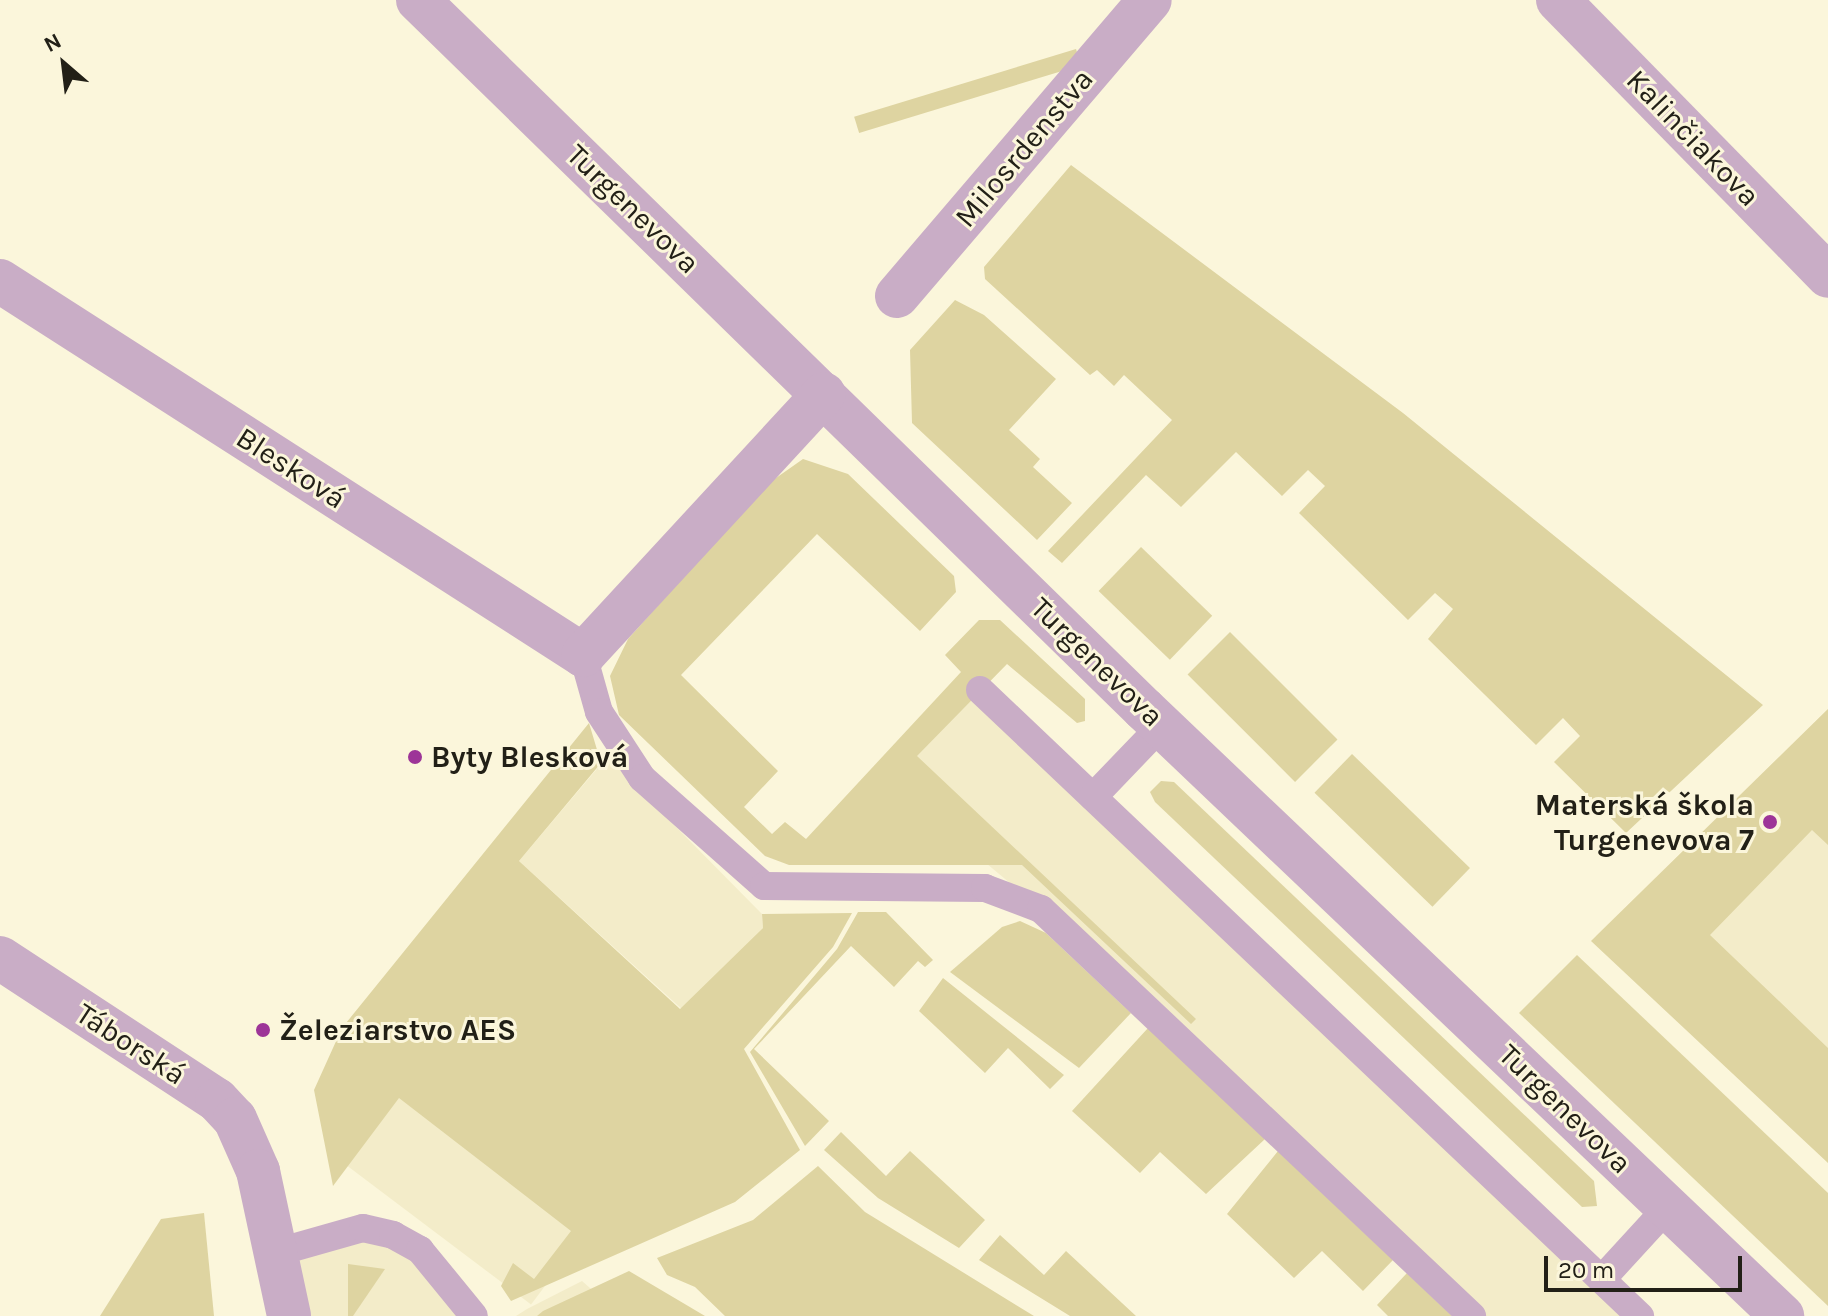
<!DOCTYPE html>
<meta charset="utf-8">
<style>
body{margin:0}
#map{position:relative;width:1828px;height:1316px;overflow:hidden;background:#fbf6db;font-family:Karla,sans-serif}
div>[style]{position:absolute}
.built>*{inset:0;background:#f3ecc9;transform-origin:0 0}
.green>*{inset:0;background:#ded4a1;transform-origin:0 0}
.lane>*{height:28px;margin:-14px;padding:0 14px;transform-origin:14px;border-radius:14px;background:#c9adc6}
.street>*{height:44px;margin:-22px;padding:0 22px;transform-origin:22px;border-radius:22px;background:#c9adc6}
.dots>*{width:22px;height:22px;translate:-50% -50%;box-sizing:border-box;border:4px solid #fbf6db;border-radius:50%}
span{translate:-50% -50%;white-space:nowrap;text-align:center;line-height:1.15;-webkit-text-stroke:6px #fbf6db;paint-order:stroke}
.street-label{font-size:30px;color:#222017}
.poi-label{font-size:30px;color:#222017;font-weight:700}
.left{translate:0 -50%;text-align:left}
.right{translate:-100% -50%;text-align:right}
.north{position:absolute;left:24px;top:24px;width:80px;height:80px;-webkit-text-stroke:6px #fbf6db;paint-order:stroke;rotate:332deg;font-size:22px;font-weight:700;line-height:32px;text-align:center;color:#222017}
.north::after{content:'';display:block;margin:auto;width:28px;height:36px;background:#222017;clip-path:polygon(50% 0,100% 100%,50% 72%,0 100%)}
.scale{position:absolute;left:1544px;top:1256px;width:198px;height:36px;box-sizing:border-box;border:4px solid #222017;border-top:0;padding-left:10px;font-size:24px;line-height:28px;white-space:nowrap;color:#222017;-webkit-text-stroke:6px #fbf6db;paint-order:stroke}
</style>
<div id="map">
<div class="built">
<i style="clip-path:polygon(980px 690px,1640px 1316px,1472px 1316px,1041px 909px,890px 783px)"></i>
<i style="clip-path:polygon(1828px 709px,1828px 1154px,1596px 936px)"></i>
<i style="clip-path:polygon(607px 757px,762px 914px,763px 928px,684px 1011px,519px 861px)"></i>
<i style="left:423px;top:1059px;width:234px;height:131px;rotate:37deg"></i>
<i style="clip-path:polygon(393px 1235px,474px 1316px,289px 1316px,278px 1252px)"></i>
<i style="clip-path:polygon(582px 1281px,622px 1316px,516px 1316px,527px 1309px)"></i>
</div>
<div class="green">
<i style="left:1076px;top:49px;width:17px;height:232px;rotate:73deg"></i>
<i style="clip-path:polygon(1071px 165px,1403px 413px,1763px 705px,1626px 833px,1554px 762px,1580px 736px,1563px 718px,1536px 745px,1428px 639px,1453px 609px,1435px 593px,1408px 620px,1299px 513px,1325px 486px,1308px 470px,1282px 496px,1236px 452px,1181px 507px,1146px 475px,1062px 563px,1048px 551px,1172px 420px,1124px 375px,1114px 386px,1097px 370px,1090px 375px,985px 279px,984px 267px)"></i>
<i style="clip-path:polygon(955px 300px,984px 315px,1056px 379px,1009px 430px,1040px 459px,1033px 467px,1072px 503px,1037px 540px,912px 423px,910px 350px)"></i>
<i style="clip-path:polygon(803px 459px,848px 474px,954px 576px,956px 592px,920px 631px,817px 534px,681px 675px,778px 771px,744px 807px,772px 834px,785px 822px,806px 839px,961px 672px,945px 655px,979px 620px,1000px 620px,1085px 699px,1085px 721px,1077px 723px,1007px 664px,917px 756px,1196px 1019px,1191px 1024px,1022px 865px,789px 865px,765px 856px,619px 715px,610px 676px,628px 639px,766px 485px)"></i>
<i style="left:1141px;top:547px;width:99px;height:61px;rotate:44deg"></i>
<i style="left:1230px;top:632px;width:152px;height:60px;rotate:45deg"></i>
<i style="clip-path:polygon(1828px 709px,1828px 845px,1812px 830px,1710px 935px,1828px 1048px,1828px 1163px,1591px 941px)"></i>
<i style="clip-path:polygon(589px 723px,601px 763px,519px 861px,680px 1009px,763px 928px,762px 914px,852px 913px,833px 947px,744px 1049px,800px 1150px,735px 1202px,511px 1301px,501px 1286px,513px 1263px,534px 1279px,571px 1231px,399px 1098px,333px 1186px,314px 1090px,342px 1028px)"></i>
<i style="left:1352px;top:754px;width:164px;height:54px;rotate:44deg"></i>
<i style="clip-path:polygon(1161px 781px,1174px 782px,1594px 1181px,1597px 1206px,1582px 1207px,1155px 802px,1150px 792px)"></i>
<i style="clip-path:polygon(858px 912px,886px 912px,933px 960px,925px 967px,918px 961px,894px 987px,851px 946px,754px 1049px,829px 1121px,805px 1146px,750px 1052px,837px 949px)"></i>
<i style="clip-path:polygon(1020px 921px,1046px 933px,1131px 1013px,1079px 1068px,950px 972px,1002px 927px)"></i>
<i style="clip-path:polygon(1577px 955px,1828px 1193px,1828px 1306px,1519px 1013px)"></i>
<i style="clip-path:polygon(943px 978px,1064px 1075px,1050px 1089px,1008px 1048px,985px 1073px,919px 1011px)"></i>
<i style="clip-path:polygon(1148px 1028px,1265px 1139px,1206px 1194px,1160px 1152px,1140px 1173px,1072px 1111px)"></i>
<i style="clip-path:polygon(841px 1132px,886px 1176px,910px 1151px,985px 1220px,959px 1248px,878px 1198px,824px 1150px)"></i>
<i style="clip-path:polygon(1278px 1151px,1393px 1260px,1363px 1291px,1322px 1251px,1294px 1278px,1227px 1214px)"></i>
<i style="clip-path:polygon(818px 1166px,865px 1212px,1034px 1316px,725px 1316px,695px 1287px,667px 1275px,657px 1258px,753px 1220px)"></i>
<i style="clip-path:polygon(204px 1213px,214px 1316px,100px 1316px,161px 1219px)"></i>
<i style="clip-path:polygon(1000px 1235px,1044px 1275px,1066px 1251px,1136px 1316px,1070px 1316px,979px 1260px)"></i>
<i style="clip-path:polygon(348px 1264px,385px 1269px,353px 1316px,348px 1316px)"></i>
<i style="clip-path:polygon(629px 1271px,705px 1316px,537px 1316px,543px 1311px)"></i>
<i style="clip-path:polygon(1407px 1273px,1452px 1316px,1388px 1316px,1377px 1305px)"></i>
</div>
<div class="lane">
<i style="left:583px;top:655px;width:59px;rotate:74.3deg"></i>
<i style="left:599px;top:712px;width:79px;rotate:56.9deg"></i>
<i style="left:642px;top:778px;width:163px;rotate:41.5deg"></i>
<i style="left:764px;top:886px;width:221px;rotate:0.5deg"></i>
<i style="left:985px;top:888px;width:60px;rotate:20.6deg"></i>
<i style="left:1041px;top:909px;width:593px;rotate:43.36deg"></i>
<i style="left:980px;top:690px;width:910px;rotate:43.49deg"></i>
<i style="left:1093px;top:797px;width:100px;rotate:-46.2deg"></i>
<i style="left:278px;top:1252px;width:88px;rotate:-15.8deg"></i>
<i style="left:363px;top:1228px;width:31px;rotate:13deg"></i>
<i style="left:393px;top:1235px;width:31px;rotate:29deg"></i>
<i style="left:420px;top:1250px;width:85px;rotate:50.7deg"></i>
<i style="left:1602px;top:1279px;width:98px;rotate:-47.5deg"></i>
</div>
<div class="street">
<i style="left:418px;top:0;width:1015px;rotate:44.32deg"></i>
<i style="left:1144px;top:709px;width:881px;rotate:43.57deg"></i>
<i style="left:1558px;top:0;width:386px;rotate:45.6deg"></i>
<i style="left:0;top:281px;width:693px;rotate:32.68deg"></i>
<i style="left:583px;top:655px;width:355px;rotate:-47.3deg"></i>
<i style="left:897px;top:296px;width:389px;rotate:-49.5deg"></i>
<i style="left:0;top:958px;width:259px;rotate:33.2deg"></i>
<i style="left:217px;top:1100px;width:26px;rotate:47deg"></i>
<i style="left:235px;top:1119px;width:57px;rotate:66.1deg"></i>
<i style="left:258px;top:1171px;width:148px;rotate:77.9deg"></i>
</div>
<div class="dots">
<i style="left:415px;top:757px;background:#9d3598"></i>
<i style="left:1770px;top:822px;background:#9d3598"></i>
<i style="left:263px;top:1030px;background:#9d3598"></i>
</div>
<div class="street-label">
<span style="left:1693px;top:138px;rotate:46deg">Kalinčiakova</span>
<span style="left:1024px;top:148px;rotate:-50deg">Milosrdenstva</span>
<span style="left:633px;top:209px;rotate:44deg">Turgenevova</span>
<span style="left:291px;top:468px;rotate:33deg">Blesková</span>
<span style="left:1097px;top:662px;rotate:44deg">Turgenevova</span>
<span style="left:131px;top:1044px;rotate:33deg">Táborská</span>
<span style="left:1565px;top:1109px;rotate:44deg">Turgenevova</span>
</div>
<div class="poi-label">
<span class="left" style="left:431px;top:757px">Byty Blesková</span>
<span class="right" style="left:1754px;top:822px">Materská škola<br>Turgenevova 7</span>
<span class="left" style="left:279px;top:1030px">Železiarstvo AES</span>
</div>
<div class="north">N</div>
<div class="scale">20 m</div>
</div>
